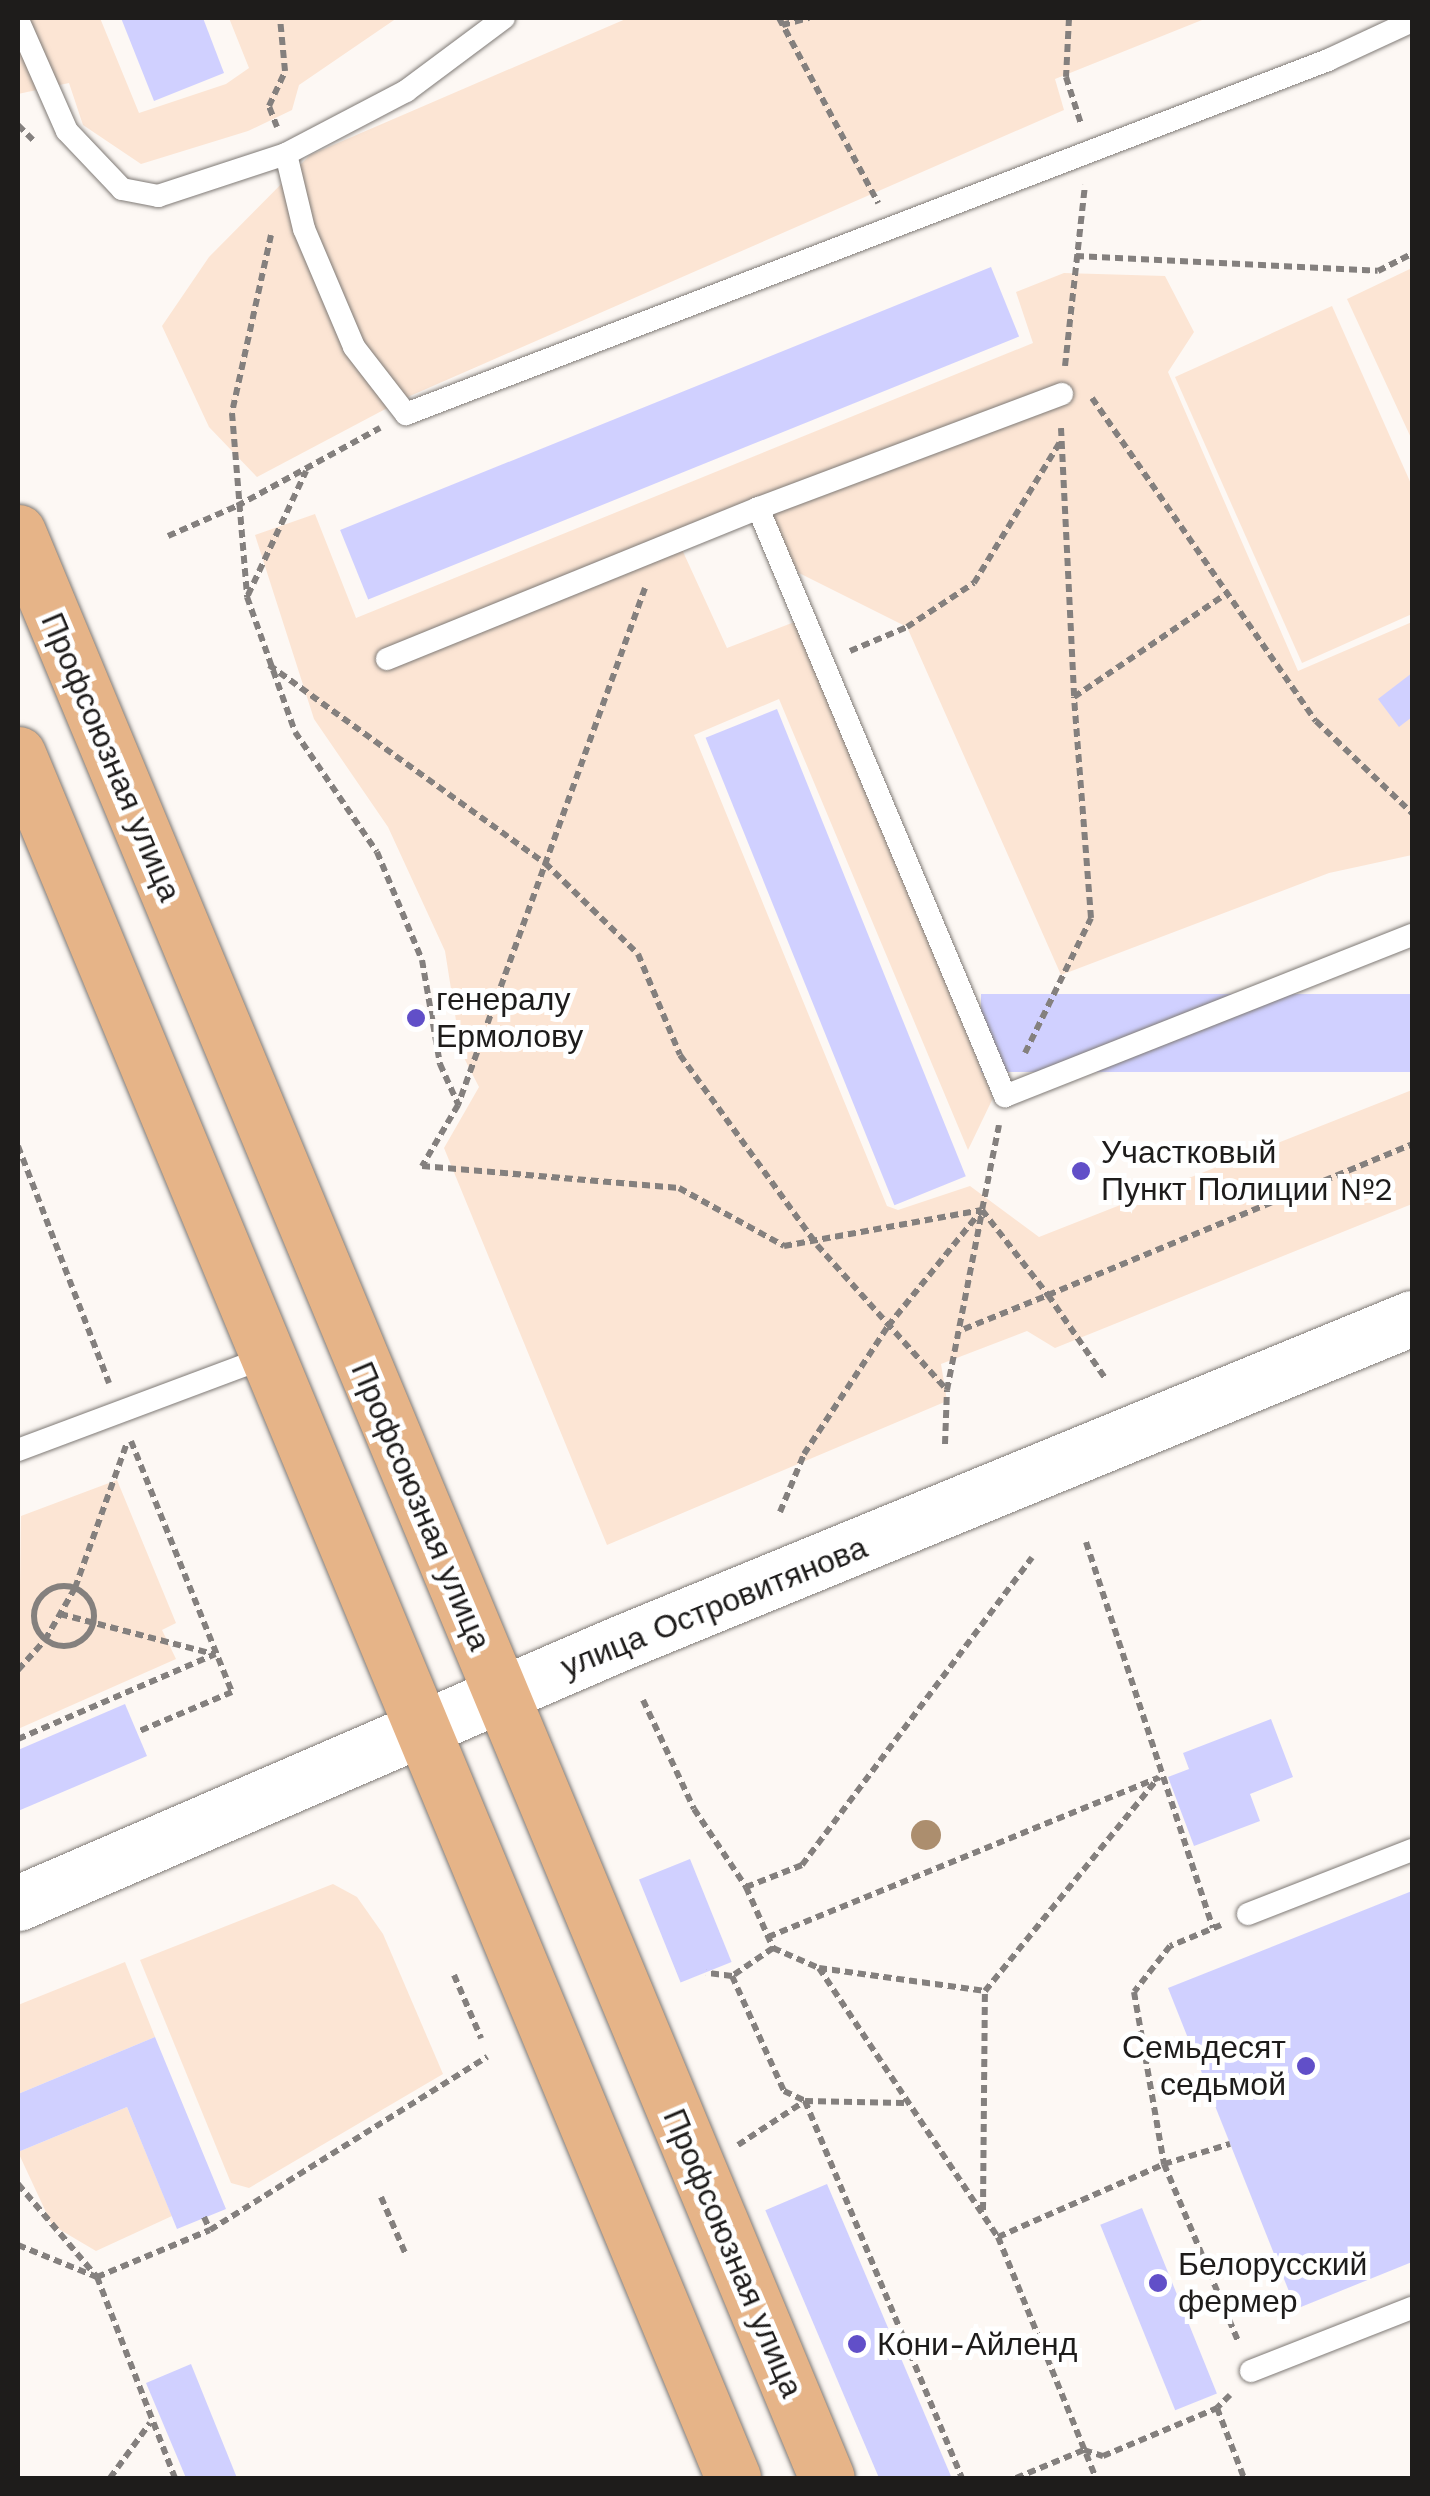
<!DOCTYPE html>
<meta charset="utf-8">
<style>
body{margin:0}
#map{position:relative;width:1430px;height:2496px;overflow:hidden;background:#fdf8f4;font-family:"Work Sans",sans-serif}
div>[style]{position:absolute}
.green>*{inset:0;background:#fce5d4}
.building>*{inset:0;background:#d0d0ff;transform-origin:0 0}
.path>*{height:6px;margin-top:-3px;transform-origin:0;background:repeating-linear-gradient(90deg,#84807e 0 8px,transparent 0 13px)}
.path>.ring{margin:-3px;padding:0;box-sizing:content-box;background:none;border:6px solid #84807e;border-radius:50%}
.roads{filter:drop-shadow(0 0 2px #7f7a76) drop-shadow(0 0 2px #7f7a76)}
.lane>*{height:22px;margin:-11px;padding:0 11px;transform-origin:11px;border-radius:11px;background:#fff}
.secondary>*{height:55px;margin:-27.5px;padding:0 27.5px;transform-origin:27.5px;border-radius:27.5px;background:#fff}
.primary>*{height:55px;margin:-27.5px;padding:0 27.5px;transform-origin:27.5px;border-radius:27.5px;background:#e6b488}
.trees>*{width:30px;height:30px;margin:-15px;border-radius:50%;background:#ac8e6e}
.dots>*{width:28px;height:28px;translate:-50% -50%;box-sizing:border-box;border:5px solid #fff;border-radius:50%}
span{translate:-50% -50%;white-space:nowrap;text-align:center;line-height:1.15;-webkit-text-stroke:10px #fff;paint-order:stroke}
.street-label{font-size:32px;color:#1e1c1b}
.poi-label{font-size:32px;color:#1e1c1b}
.left{translate:0 -50%;text-align:left}
.right{translate:-100% -50%;text-align:right}
.frame{position:absolute;inset:0;border:20px solid #1e1c1b;pointer-events:none}
</style>
<div id="map">
<div class="green">
<i style="clip-path:polygon(18px 18px,100px 18px,139px 113px,226px 84px,249px 68px,229px 18px,397px 18px,299px 85px,292px 110px,248px 131px,141px 164px,83px 125px,69px 83px,18px 94px)"></i>
<i style="clip-path:polygon(628px 18px,1207px 18px,1055px 79px,1064px 110px,410px 396px,257px 477px,209px 427px,162px 326px,209px 257px,310px 155px)"></i>
<i style="clip-path:polygon(1412px 268px,1412px 440px,1347px 299px)"></i>
<i style="clip-path:polygon(1064px 273px,1165px 276px,1194px 332px,1168px 372px,1298px 671px,1412px 622px,1412px 855px,1329px 873px,1061px 975px,907px 627px,799px 573px,758px 508px,674px 532px,727px 648px,797px 621px,993px 1098px,968px 1150px,779px 699px,694px 735px,887px 1206px,898px 1210px,970px 1186px,1039px 1237px,1412px 1090px,1412px 1204px,1055px 1348px,1027px 1331px,941px 1364px,947px 1401px,607px 1545px,444px 1148px,479px 1087px,461px 1052px,445px 951px,388px 827px,314px 719px,255px 535px,315px 514px,356px 618px,1033px 343px,1016px 292px)"></i>
<i style="clip-path:polygon(1332px 306px,1412px 486px,1412px 614px,1302px 663px,1175px 377px)"></i>
<i style="clip-path:polygon(117px 1480px,176px 1623px,162px 1630px,176px 1659px,18px 1729px,21px 1516px)"></i>
<i style="clip-path:polygon(333px 1884px,357px 1897px,383px 1934px,443px 2074px,249px 2188px,231px 2183px,140px 1960px)"></i>
<i style="clip-path:polygon(125px 1962px,155px 2037px,18px 2094px,18px 2005px)"></i>
<i style="clip-path:polygon(127px 2107px,172px 2216px,96px 2251px,52px 2225px,18px 2152px)"></i>
</div>
<div class="building">
<i style="clip-path:polygon(121px 18px,203px 18px,224px 73px,154px 101px)"></i>
<i style="left:991px;top:267px;width:75px;height:702px;rotate:68deg"></i>
<i style="clip-path:polygon(1412px 673px,1412px 717px,1399px 727px,1378px 699px)"></i>
<i style="left:777px;top:709px;width:504px;height:77px;rotate:68deg"></i>
<i style="left:1412px;top:994px;width:78px;height:431px;rotate:90deg"></i>
<i style="clip-path:polygon(125px 1704px,147px 1756px,18px 1811px,18px 1750px)"></i>
<i style="clip-path:polygon(1271px 1719px,1293px 1777px,1250px 1794px,1260px 1821px,1194px 1846px,1168px 1777px,1189px 1769px,1183px 1753px)"></i>
<i style="left:690px;top:1859px;width:111px;height:55px;rotate:68deg"></i>
<i style="clip-path:polygon(1412px 1891px,1412px 2262px,1296px 2309px,1168px 1988px)"></i>
<i style="clip-path:polygon(155px 2037px,226px 2209px,177px 2229px,127px 2107px,18px 2152px,18px 2094px)"></i>
<i style="left:827px;top:2184px;width:319px;height:67px;rotate:67deg"></i>
<i style="left:1142px;top:2208px;width:200px;height:45px;rotate:68deg"></i>
<i style="clip-path:polygon(191px 2364px,237px 2478px,186px 2478px,146px 2383px)"></i>
</div>
<div class="path">
<i style="left:779px;top:18px;width:210px;rotate:61.8deg"></i>
<i style="left:1069px;top:18px;width:59px;rotate:92.9deg"></i>
<i style="left:1066px;top:77px;width:49px;rotate:72.3deg"></i>
<i style="left:782px;top:25px;width:28px;rotate:-15deg"></i>
<i style="left:18px;top:125px;width:21px;rotate:45deg"></i>
<i style="left:277px;top:127px;width:22px;rotate:-111deg"></i>
<i style="left:269px;top:106px;width:38px;rotate:-65deg"></i>
<i style="left:285px;top:71px;width:53px;rotate:-95.4deg"></i>
<i style="left:271px;top:235px;width:182px;rotate:102.4deg"></i>
<i style="left:232px;top:413px;width:185px;rotate:85.3deg"></i>
<i style="left:247px;top:597px;width:143px;rotate:70.4deg"></i>
<i style="left:295px;top:732px;width:145px;rotate:55.7deg"></i>
<i style="left:377px;top:852px;width:117px;rotate:67.4deg"></i>
<i style="left:422px;top:960px;width:106px;rotate:80.2deg"></i>
<i style="left:440px;top:1064px;width:44px;rotate:65.8deg"></i>
<i style="left:1076px;top:256px;width:302px;rotate:2.8deg"></i>
<i style="left:1378px;top:271px;width:38px;rotate:-27deg"></i>
<i style="left:1065px;top:366px;width:182px;rotate:-83.7deg"></i>
<i style="left:1092px;top:398px;width:393px;rotate:55.3deg"></i>
<i style="left:1316px;top:721px;width:133px;rotate:43.8deg"></i>
<i style="left:1061px;top:428px;width:269px;rotate:87.2deg"></i>
<i style="left:1074px;top:697px;width:184px;rotate:-34.1deg"></i>
<i style="left:168px;top:536px;width:75px;rotate:-23.5deg"></i>
<i style="left:237px;top:506px;width:163px;rotate:-28.6deg"></i>
<i style="left:645px;top:588px;width:550px;rotate:109.89deg"></i>
<i style="left:458px;top:1105px;width:71px;rotate:120.5deg"></i>
<i style="left:422px;top:1166px;width:258px;rotate:4.9deg"></i>
<i style="left:679px;top:1188px;width:120px;rotate:28.9deg"></i>
<i style="left:784px;top:1246px;width:201px;rotate:-10.3deg"></i>
<i style="left:248px;top:595px;width:137px;rotate:-64.9deg"></i>
<i style="left:850px;top:651px;width:62px;rotate:-22.8deg"></i>
<i style="left:907px;top:627px;width:80px;rotate:-33.3deg"></i>
<i style="left:974px;top:583px;width:165px;rotate:-58.6deg"></i>
<i style="left:269px;top:665px;width:340px;rotate:35.7deg"></i>
<i style="left:545px;top:863px;width:130px;rotate:44.4deg"></i>
<i style="left:638px;top:954px;width:109px;rotate:67.4deg"></i>
<i style="left:680px;top:1055px;width:234px;rotate:54.2deg"></i>
<i style="left:817px;top:1245px;width:195px;rotate:48.1deg"></i>
<i style="left:1025px;top:1053px;width:150px;rotate:-63.9deg"></i>
<i style="left:1091px;top:918px;width:222px;rotate:-94.4deg"></i>
<i style="left:999px;top:1125px;width:87px;rotate:101.3deg"></i>
<i style="left:982px;top:1210px;width:108px;rotate:52.2deg"></i>
<i style="left:1048px;top:1295px;width:394px;rotate:-22.5deg"></i>
<i style="left:18px;top:1146px;width:254px;rotate:69deg"></i>
<i style="left:964px;top:1329px;width:91px;rotate:-22deg"></i>
<i style="left:1048px;top:1295px;width:101px;rotate:55.5deg"></i>
<i style="left:131px;top:1441px;width:271px;rotate:68.1deg"></i>
<i style="left:232px;top:1692px;width:103px;rotate:157.2deg"></i>
<i style="left:945px;top:1444px;width:54px;rotate:-87.9deg"></i>
<i style="left:947px;top:1390px;width:182px;rotate:-78.9deg"></i>
<i style="left:780px;top:1512px;width:63px;rotate:-67.5deg"></i>
<i style="left:804px;top:1454px;width:153px;rotate:-56.7deg"></i>
<i style="left:888px;top:1326px;width:148px;rotate:-51deg"></i>
<i style="left:1086px;top:1542px;width:406px;rotate:71.8deg"></i>
<i class="ring" style="left:34px;top:1586px;width:54px;height:54px"></i>
<i style="left:60px;top:1614px;width:159px;rotate:14.6deg"></i>
<i style="left:18px;top:1670px;width:40px;rotate:-48deg"></i>
<i style="left:45px;top:1640px;width:60px;rotate:-60deg"></i>
<i style="left:75px;top:1588px;width:154px;rotate:-70.3deg"></i>
<i style="left:643px;top:1700px;width:120px;rotate:64.9deg"></i>
<i style="left:694px;top:1809px;width:94px;rotate:56.3deg"></i>
<i style="left:746px;top:1887px;width:67px;rotate:66.1deg"></i>
<i style="left:773px;top:1948px;width:50px;rotate:145.7deg"></i>
<i style="left:732px;top:1976px;width:26px;rotate:-173deg"></i>
<i style="left:18px;top:1739px;width:215px;rotate:-23.3deg"></i>
<i style="left:746px;top:1887px;width:60px;rotate:-21.4deg"></i>
<i style="left:802px;top:1865px;width:384px;rotate:-53.2deg"></i>
<i style="left:1221px;top:1925px;width:55px;rotate:157.6deg"></i>
<i style="left:1170px;top:1946px;width:58px;rotate:128deg"></i>
<i style="left:1134px;top:1992px;width:175px;rotate:80.1deg"></i>
<i style="left:1164px;top:2164px;width:194px;rotate:67.3deg"></i>
<i style="left:768px;top:1937px;width:421px;rotate:-22.2deg"></i>
<i style="left:773px;top:1948px;width:50px;rotate:23.5deg"></i>
<i style="left:819px;top:1968px;width:168px;rotate:7.9deg"></i>
<i style="left:985px;top:1991px;width:276px;rotate:-50.9deg"></i>
<i style="left:819px;top:1968px;width:323px;rotate:56.4deg"></i>
<i style="left:998px;top:2237px;width:260px;rotate:67.9deg"></i>
<i style="left:454px;top:1975px;width:69px;rotate:66.8deg"></i>
<i style="left:732px;top:1976px;width:126px;rotate:65.7deg"></i>
<i style="left:784px;top:2091px;width:23px;rotate:25deg"></i>
<i style="left:805px;top:2101px;width:99px;rotate:1.2deg"></i>
<i style="left:738px;top:2145px;width:80px;rotate:-33.3deg"></i>
<i style="left:805px;top:2101px;width:408px;rotate:67.4deg"></i>
<i style="left:18px;top:2184px;width:122px;rotate:49.7deg"></i>
<i style="left:97px;top:2277px;width:216px;rotate:68.8deg"></i>
<i style="left:381px;top:2197px;width:63px;rotate:66.7deg"></i>
<i style="left:983px;top:2210px;width:219px;rotate:-89.5deg"></i>
<i style="left:204px;top:2217px;width:14px;rotate:65deg"></i>
<i style="left:998px;top:2237px;width:181px;rotate:-23.7deg"></i>
<i style="left:1164px;top:2164px;width:69px;rotate:-16.9deg"></i>
<i style="left:18px;top:2245px;width:85px;rotate:22.1deg"></i>
<i style="left:97px;top:2277px;width:122px;rotate:-22.6deg"></i>
<i style="left:210px;top:2230px;width:327px;rotate:-32deg"></i>
<i style="left:1230px;top:2395px;width:18px;rotate:135deg"></i>
<i style="left:1217px;top:2408px;width:75px;rotate:68.9deg"></i>
<i style="left:110px;top:2478px;width:68px;rotate:-54deg"></i>
<i style="left:1016px;top:2478px;width:74px;rotate:-22.4deg"></i>
<i style="left:1084px;top:2450px;width:20px;rotate:18deg"></i>
<i style="left:1103px;top:2456px;width:124px;rotate:-22.8deg"></i>
</div>
<div class="roads">
<div class="lane">
<i style="left:18px;top:20px;width:121px;rotate:66.2deg"></i>
<i style="left:67px;top:131px;width:80px;rotate:46.5deg"></i>
<i style="left:122px;top:189px;width:37px;rotate:11deg"></i>
<i style="left:158px;top:196px;width:135px;rotate:-18.2deg"></i>
<i style="left:286px;top:154px;width:77px;rotate:76.5deg"></i>
<i style="left:304px;top:229px;width:128px;rotate:67deg"></i>
<i style="left:354px;top:347px;width:85px;rotate:52.2deg"></i>
<i style="left:406px;top:414px;width:988px;rotate:-21deg"></i>
<i style="left:1328px;top:60px;width:93px;rotate:-24.9deg"></i>
<i style="left:286px;top:154px;width:136px;rotate:-27.7deg"></i>
<i style="left:406px;top:91px;width:122px;rotate:-36.7deg"></i>
<i style="left:1062px;top:394px;width:325px;rotate:159.4deg"></i>
<i style="left:758px;top:508px;width:638px;rotate:67.21deg"></i>
<i style="left:1005px;top:1096px;width:438px;rotate:-21.6deg"></i>
<i style="left:387px;top:659px;width:401px;rotate:-22.1deg"></i>
<i style="left:18px;top:1450px;width:268px;rotate:-20.5deg"></i>
<i style="left:1248px;top:1914px;width:176px;rotate:-21.3deg"></i>
<i style="left:1251px;top:2371px;width:173px;rotate:-21.4deg"></i>
</div>
<div class="secondary">
<i style="left:18px;top:1903px;width:656px;rotate:-23.36deg"></i>
<i style="left:620px;top:1643px;width:856px;rotate:-22.31deg"></i>
</div>
<div class="primary">
<i style="left:18px;top:532px;width:2107px;rotate:67.43deg"></i>
<i style="left:18px;top:754px;width:1866px;rotate:67.47deg"></i>
</div>
</div>
<div class="trees">
<i style="left:926px;top:1835px"></i>
</div>
<div class="dots">
<i style="left:416px;top:1018px;background:#614fc8"></i>
<i style="left:1081px;top:1171px;background:#614fc8"></i>
<i style="left:1306px;top:2066px;background:#614fc8"></i>
<i style="left:1158px;top:2283px;background:#614fc8"></i>
<i style="left:857px;top:2344px;background:#614fc8"></i>
</div>
<div class="street-label">
<span style="left:111px;top:757px;rotate:67deg">Профсоюзная улица</span>
<span style="left:421px;top:1506px;rotate:67deg">Профсоюзная улица</span>
<span style="left:714px;top:1607px;rotate:-22deg">улица Островитянова</span>
<span style="left:733px;top:2253px;rotate:67deg">Профсоюзная улица</span>
</div>
<div class="poi-label">
<span class="left" style="left:436px;top:1018px">генералу<br>Ермолову</span>
<span class="left" style="left:1101px;top:1171px">Участковый<br>Пункт Полиции №2</span>
<span class="right" style="left:1286px;top:2066px">Семьдесят<br>седьмой</span>
<span class="left" style="left:1178px;top:2283px">Белорусский<br>фермер</span>
<span class="left" style="left:877px;top:2344px">Кони-Айленд</span>
</div>
<div class="frame"></div>
</div>
